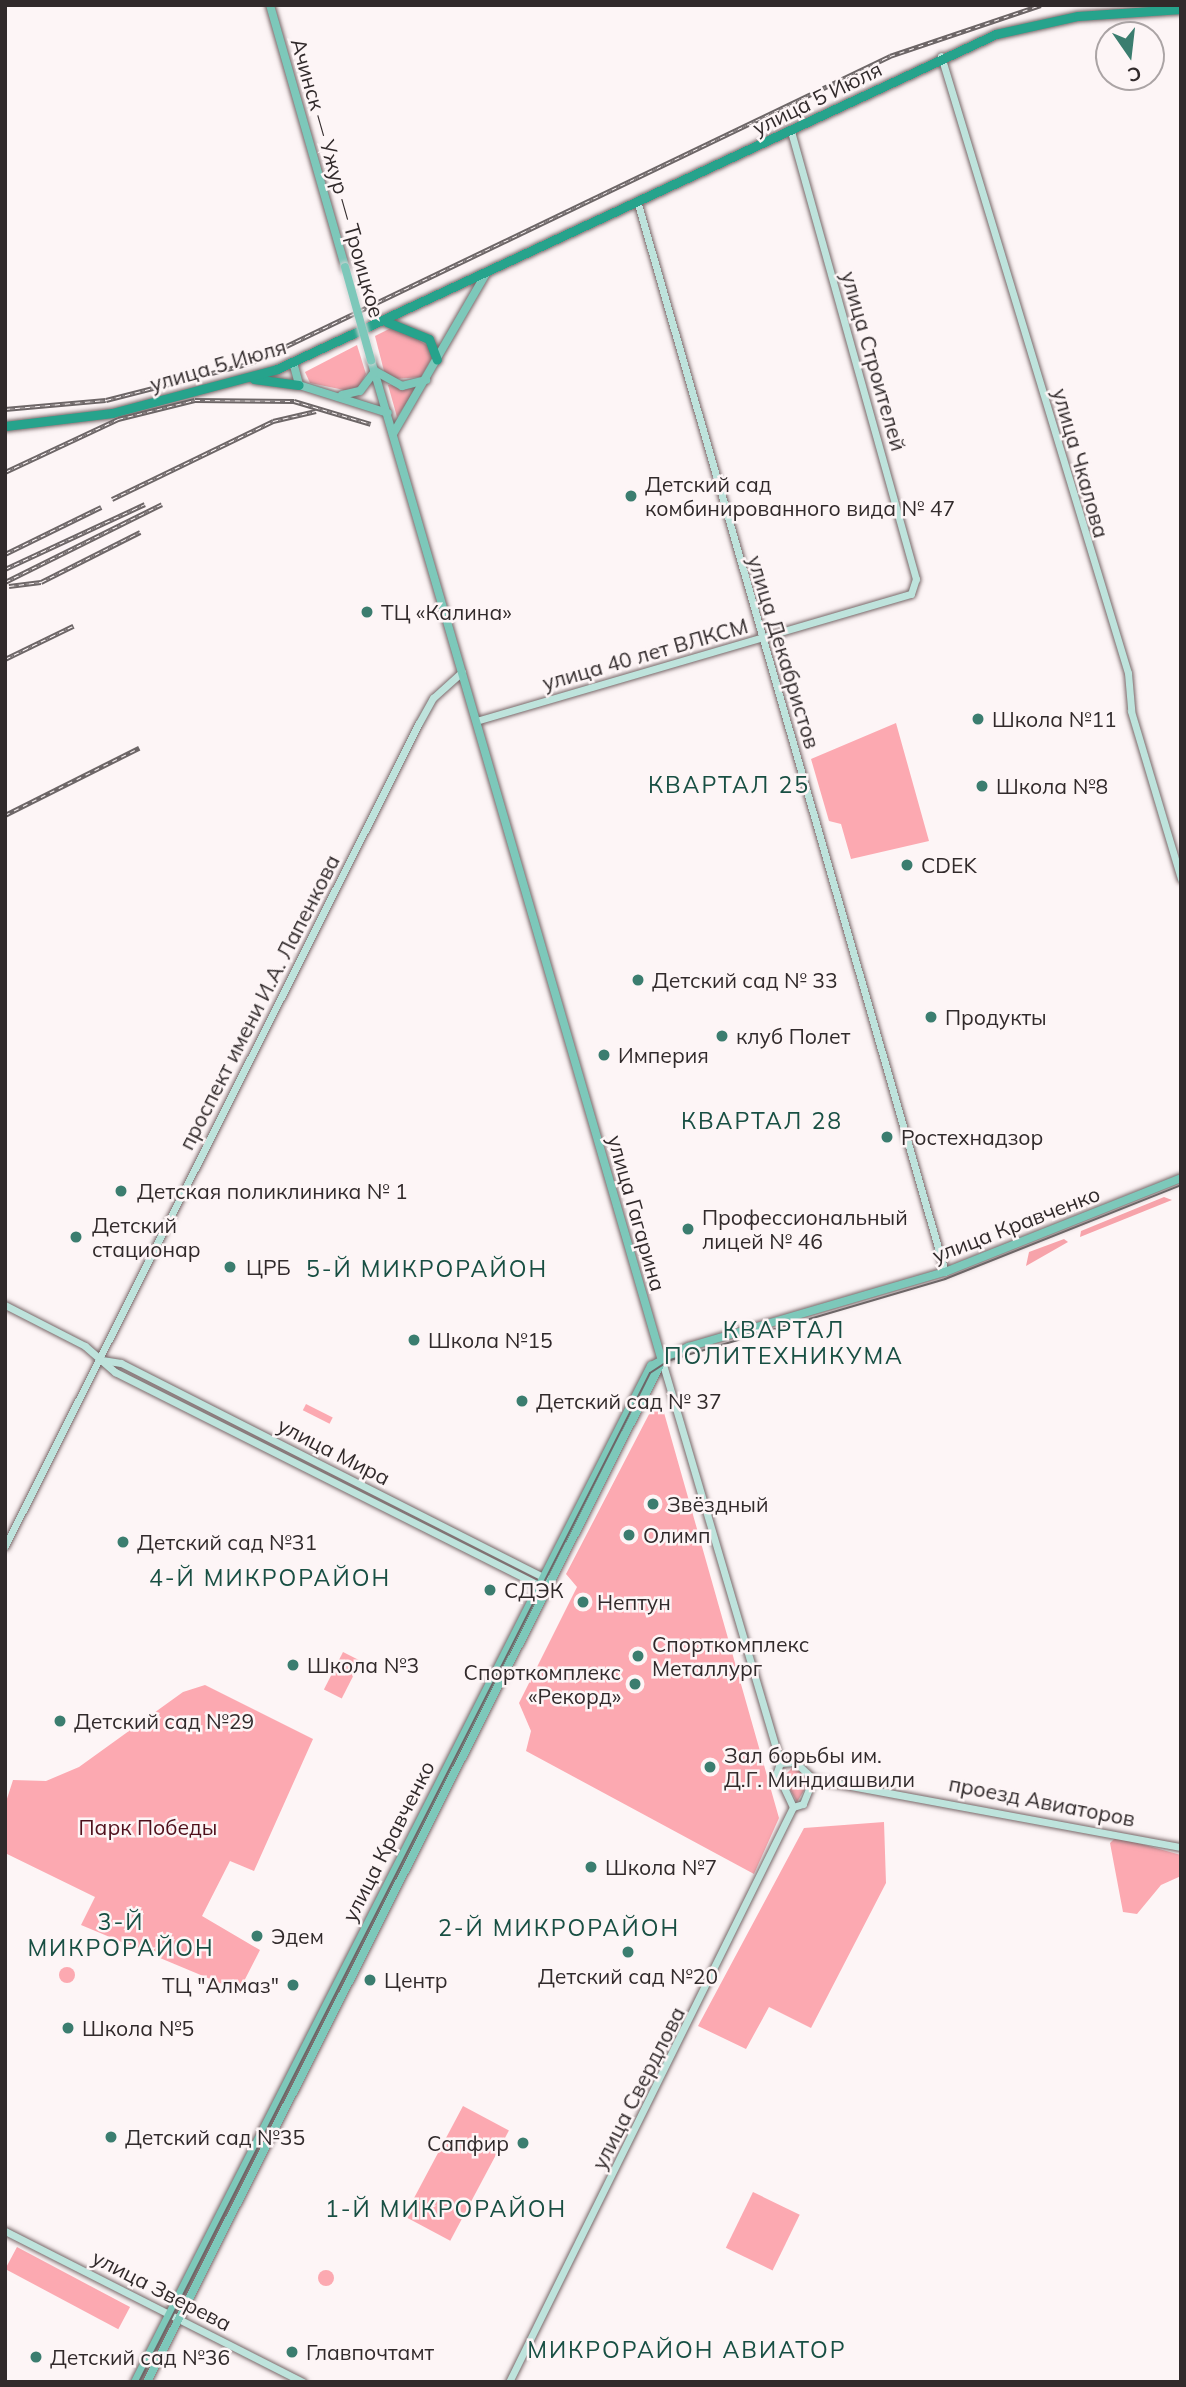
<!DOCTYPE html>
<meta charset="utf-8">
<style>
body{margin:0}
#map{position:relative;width:1186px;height:2387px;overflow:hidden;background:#fdf5f6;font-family:Mulish,sans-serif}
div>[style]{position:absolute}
.green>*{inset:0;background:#fca9b1;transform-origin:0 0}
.round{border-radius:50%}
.forest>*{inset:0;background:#f7a3aa}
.roads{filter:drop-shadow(0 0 2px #786869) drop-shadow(0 0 2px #786869)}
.secondary>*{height:7px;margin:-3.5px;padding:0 3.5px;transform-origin:3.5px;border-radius:3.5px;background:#bee3dc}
.primary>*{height:8px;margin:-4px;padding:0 4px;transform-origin:4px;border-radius:4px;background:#7dc8ba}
.highway>*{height:9px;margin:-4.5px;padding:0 4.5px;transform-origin:4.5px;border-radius:4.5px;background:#26a38c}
.tram>*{height:2px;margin:-1px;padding:0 1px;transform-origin:1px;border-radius:1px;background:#6d6667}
.rail>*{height:4.5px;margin-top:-2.25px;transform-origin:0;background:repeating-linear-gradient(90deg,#fdf5f6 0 5px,#6d6667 0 10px);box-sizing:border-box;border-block:2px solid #6d6667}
.bridges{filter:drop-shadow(0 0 2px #d6d4d5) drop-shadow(0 0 2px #d6d4d5)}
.primary-bridge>*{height:8px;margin:-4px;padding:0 4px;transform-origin:4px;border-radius:4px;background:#7dc8ba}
.dots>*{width:19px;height:19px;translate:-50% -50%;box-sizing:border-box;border:4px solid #fdf5f6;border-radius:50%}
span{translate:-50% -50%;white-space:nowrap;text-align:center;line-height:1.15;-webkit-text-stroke:5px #fdf5f6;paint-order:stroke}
.street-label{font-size:21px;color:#312a2b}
.poi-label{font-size:21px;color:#312a2b}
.left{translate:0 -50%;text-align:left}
.right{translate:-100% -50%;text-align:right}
.park-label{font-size:21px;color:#4f101c}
.neighbourhood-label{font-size:23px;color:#184f43;letter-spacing:2px}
.frame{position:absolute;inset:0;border:7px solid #312a2b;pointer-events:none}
.north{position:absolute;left:1095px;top:21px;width:70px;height:70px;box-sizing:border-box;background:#fdf5f6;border:2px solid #aba4a5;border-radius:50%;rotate:166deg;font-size:19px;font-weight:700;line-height:28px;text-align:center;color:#312a2b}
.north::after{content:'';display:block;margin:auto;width:24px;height:32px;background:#3b7d6f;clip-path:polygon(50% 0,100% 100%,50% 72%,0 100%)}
</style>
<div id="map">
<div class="green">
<i style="clip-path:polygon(395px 326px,430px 347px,433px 356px,421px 377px,395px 379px,384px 371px,375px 336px)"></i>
<i style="clip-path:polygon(357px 345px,366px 374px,359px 386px,349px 391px,310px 383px,305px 372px)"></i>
<i style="clip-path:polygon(388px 385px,417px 387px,397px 417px)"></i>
<i style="clip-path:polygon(896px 723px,929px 841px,851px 859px,841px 824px,829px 821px,811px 759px)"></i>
<i style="clip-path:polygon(659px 1395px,779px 1818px,754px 1874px,526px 1751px,531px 1731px,519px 1703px,577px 1587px,566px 1574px)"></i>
<i style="left:306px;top:1404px;width:30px;height:7px;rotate:27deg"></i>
<i style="left:343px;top:1652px;width:20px;height:42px;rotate:27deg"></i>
<i style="clip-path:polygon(205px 1685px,313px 1739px,254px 1871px,230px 1861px,202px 1916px,260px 1950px,239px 1991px,81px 1925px,95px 1897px,5px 1853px,5px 1805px,13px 1780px,46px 1781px,79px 1767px,183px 1692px)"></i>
<i style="clip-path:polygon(795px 1765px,810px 1781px,797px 1802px,783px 1777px)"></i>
<i style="clip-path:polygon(884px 1822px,886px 1883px,811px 2028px,769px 2007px,746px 2049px,698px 2026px,804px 1828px)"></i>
<i style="clip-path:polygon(1116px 1837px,1181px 1855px,1181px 1876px,1161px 1885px,1137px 1914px,1123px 1912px,1110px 1843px)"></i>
<i class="round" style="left:59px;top:1967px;width:16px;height:16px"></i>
<i style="left:463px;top:2106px;width:52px;height:125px;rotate:28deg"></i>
<i style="left:753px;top:2192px;width:52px;height:62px;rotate:26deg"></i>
<i style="left:17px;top:2247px;width:128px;height:25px;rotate:28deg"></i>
<i class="round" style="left:318px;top:2270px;width:16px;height:16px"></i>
</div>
<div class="forest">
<i style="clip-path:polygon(1164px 1197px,1172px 1200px,1080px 1237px,1081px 1231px)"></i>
<i style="clip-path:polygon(1064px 1239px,1068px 1242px,1026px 1266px,1029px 1252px)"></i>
</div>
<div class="roads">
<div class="secondary">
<i style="left:941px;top:56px;width:645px;rotate:73.14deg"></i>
<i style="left:1128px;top:673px;width:38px;rotate:85deg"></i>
<i style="left:1131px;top:711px;width:175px;rotate:73.4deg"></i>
<i style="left:638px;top:204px;width:1111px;rotate:73.96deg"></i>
<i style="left:476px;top:721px;width:453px;rotate:-16.3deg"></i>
<i style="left:911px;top:594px;width:16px;rotate:-72deg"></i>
<i style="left:916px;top:579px;width:466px;rotate:-105.6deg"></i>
<i style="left:5px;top:1305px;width:90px;rotate:27.1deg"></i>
<i style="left:85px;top:1346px;width:40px;rotate:41deg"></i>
<i style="left:115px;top:1372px;width:478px;rotate:26.7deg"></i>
<i style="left:102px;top:1360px;width:19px;rotate:9deg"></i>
<i style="left:121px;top:1363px;width:480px;rotate:26.9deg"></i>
<i style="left:662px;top:1361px;width:419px;rotate:73.6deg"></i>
<i style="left:5px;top:1546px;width:921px;rotate:-63.3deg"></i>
<i style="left:419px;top:723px;width:29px;rotate:-61deg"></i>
<i style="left:433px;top:698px;width:39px;rotate:-42deg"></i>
<i style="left:795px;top:1762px;width:25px;rotate:43deg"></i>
<i style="left:813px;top:1779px;width:27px;rotate:112deg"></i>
<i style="left:803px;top:1804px;width:10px;rotate:163deg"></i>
<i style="left:793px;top:1807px;width:38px;rotate:-115deg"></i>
<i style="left:777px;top:1772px;width:9px;rotate:-72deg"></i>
<i style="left:780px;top:1763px;width:15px;rotate:-4deg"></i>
<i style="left:813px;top:1779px;width:374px;rotate:10.5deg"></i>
<i style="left:5px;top:2231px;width:334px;rotate:26.9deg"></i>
<i style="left:509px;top:2382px;width:641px;rotate:-63.71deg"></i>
</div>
<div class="primary">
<i style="left:270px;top:5px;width:273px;rotate:74deg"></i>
<i style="left:371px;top:360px;width:1042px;rotate:73.79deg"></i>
<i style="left:293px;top:362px;width:24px;rotate:75deg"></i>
<i style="left:299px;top:385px;width:93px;rotate:17.5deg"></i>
<i style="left:375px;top:371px;width:31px;rotate:29deg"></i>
<i style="left:402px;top:386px;width:25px;rotate:-14deg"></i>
<i style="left:342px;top:395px;width:18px;rotate:-13deg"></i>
<i style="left:360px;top:391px;width:25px;rotate:-53deg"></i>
<i style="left:393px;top:434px;width:184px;rotate:-59.9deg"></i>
<i style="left:135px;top:2382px;width:1140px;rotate:-63.08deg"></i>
<i style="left:651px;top:1366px;width:42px;rotate:-27.2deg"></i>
<i style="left:688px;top:1347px;width:268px;rotate:-16.3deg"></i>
<i style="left:945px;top:1272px;width:254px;rotate:-21.7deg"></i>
<i style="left:147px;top:2382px;width:1144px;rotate:-63.23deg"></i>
</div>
<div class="highway">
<i style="left:387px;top:322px;width:45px;rotate:22deg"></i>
<i style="left:429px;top:339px;width:22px;rotate:69deg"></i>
<i style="left:254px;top:379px;width:45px;rotate:7.6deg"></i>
<i style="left:5px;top:426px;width:108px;rotate:-6.9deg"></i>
<i style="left:112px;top:413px;width:171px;rotate:-14.9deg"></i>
<i style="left:277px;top:369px;width:793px;rotate:-24.98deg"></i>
<i style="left:996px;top:34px;width:84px;rotate:-12.4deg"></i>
<i style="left:1078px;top:16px;width:103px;rotate:-3.9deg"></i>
</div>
</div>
<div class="tram">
<i style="left:139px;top:2382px;width:1131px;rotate:-63.14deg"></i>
<i style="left:650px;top:1373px;width:24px;rotate:-33deg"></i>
<i style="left:670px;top:1360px;width:287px;rotate:-16.4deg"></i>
<i style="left:945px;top:1279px;width:254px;rotate:-21.7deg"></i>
</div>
<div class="rail">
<i style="left:5px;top:409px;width:101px;rotate:-5.1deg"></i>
<i style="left:106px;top:400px;width:150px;rotate:-14.3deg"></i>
<i style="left:251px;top:363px;width:709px;rotate:-25.66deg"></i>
<i style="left:890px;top:56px;width:159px;rotate:-18.7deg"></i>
<i style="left:5px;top:472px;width:125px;rotate:-25.1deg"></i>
<i style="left:118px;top:419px;width:79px;rotate:-13.9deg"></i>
<i style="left:195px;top:400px;width:99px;rotate:0.6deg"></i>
<i style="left:294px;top:401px;width:80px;rotate:16.6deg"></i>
<i style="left:112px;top:499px;width:179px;rotate:-25.8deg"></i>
<i style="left:273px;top:421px;width:44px;rotate:-13.1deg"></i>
<i style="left:5px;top:554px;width:107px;rotate:-26.1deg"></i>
<i style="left:5px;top:569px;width:154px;rotate:-24.9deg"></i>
<i style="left:5px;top:582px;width:175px;rotate:-26.4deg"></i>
<i style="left:9px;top:586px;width:32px;rotate:-7deg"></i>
<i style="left:41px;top:582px;width:111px;rotate:-26.8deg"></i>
<i style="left:5px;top:659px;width:76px;rotate:-25.9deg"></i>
<i style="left:5px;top:815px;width:150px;rotate:-26.6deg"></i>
</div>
<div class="bridges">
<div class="primary-bridge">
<i style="left:345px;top:267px;width:97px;rotate:74.4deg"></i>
</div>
</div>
<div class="dots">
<i style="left:631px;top:496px;background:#3b7d6f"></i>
<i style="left:367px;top:612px;background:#3b7d6f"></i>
<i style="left:978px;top:719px;background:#3b7d6f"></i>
<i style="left:982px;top:786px;background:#3b7d6f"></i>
<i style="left:907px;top:865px;background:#3b7d6f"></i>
<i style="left:638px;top:980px;background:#3b7d6f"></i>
<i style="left:931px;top:1017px;background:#3b7d6f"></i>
<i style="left:722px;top:1036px;background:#3b7d6f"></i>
<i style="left:604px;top:1055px;background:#3b7d6f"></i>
<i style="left:887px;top:1137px;background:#3b7d6f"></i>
<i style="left:121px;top:1191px;background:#3b7d6f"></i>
<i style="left:688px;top:1229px;background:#3b7d6f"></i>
<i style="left:76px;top:1237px;background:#3b7d6f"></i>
<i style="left:230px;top:1267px;background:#3b7d6f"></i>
<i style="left:414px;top:1340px;background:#3b7d6f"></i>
<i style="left:522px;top:1401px;background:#3b7d6f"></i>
<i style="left:653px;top:1504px;background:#3b7d6f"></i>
<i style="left:629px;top:1535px;background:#3b7d6f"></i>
<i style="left:123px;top:1542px;background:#3b7d6f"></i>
<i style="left:490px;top:1590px;background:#3b7d6f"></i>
<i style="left:583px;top:1602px;background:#3b7d6f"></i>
<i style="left:638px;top:1656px;background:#3b7d6f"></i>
<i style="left:293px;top:1665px;background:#3b7d6f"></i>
<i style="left:635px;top:1684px;background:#3b7d6f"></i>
<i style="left:60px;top:1721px;background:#3b7d6f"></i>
<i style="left:710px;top:1767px;background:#3b7d6f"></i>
<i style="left:591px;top:1867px;background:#3b7d6f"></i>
<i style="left:257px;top:1936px;background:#3b7d6f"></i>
<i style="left:628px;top:1952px;background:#3b7d6f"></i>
<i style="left:370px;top:1980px;background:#3b7d6f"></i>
<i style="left:293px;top:1985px;background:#3b7d6f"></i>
<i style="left:68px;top:2028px;background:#3b7d6f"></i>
<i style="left:111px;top:2137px;background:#3b7d6f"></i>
<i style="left:523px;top:2143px;background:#3b7d6f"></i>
<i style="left:292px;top:2352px;background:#3b7d6f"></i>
<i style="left:36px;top:2357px;background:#3b7d6f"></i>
</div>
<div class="street-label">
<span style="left:817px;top:98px;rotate:-26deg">улица 5 Июля</span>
<span style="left:338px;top:178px;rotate:74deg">Ачинск — Ужур — Троицкое</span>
<span style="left:874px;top:361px;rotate:74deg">улица Строителей</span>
<span style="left:218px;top:365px;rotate:-16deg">улица 5 Июля</span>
<span style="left:1081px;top:463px;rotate:74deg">улица Чкалова</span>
<span style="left:784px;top:652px;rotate:73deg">улица Декабристов</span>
<span style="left:645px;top:654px;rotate:-16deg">улица 40 лет ВЛКСМ</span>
<span style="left:259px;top:1002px;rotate:-63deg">проспект имени И.А. Лапенкова</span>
<span style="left:637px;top:1213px;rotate:74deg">улица Гагарина</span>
<span style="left:1016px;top:1224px;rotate:-21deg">улица Кравченко</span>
<span style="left:334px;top:1451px;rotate:27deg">улица Мира</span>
<span style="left:1042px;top:1801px;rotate:11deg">проезд Авиаторов</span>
<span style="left:388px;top:1841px;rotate:-63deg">улица Кравченко</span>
<span style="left:638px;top:2088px;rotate:-63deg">улица Свердлова</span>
<span style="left:162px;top:2290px;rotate:27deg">улица Зверева</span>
</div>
<div class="poi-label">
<span class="left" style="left:645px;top:496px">Детский сад<br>комбинированного вида № 47</span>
<span class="left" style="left:381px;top:612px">ТЦ «Калина»</span>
<span class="left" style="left:992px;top:719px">Школа №11</span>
<span class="left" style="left:996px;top:786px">Школа №8</span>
<span class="left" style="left:921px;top:865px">CDEK</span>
<span class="left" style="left:652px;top:980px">Детский сад № 33</span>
<span class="left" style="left:945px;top:1017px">Продукты</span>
<span class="left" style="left:736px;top:1036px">клуб Полет</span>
<span class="left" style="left:618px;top:1055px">Империя</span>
<span class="left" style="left:901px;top:1137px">Ростехнадзор</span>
<span class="left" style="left:137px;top:1191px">Детская поликлиника № 1</span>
<span class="left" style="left:702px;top:1229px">Профессиональный<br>лицей № 46</span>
<span class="left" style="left:92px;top:1237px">Детский<br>стационар</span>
<span class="left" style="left:246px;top:1267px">ЦРБ</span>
<span class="left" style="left:428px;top:1340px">Школа №15</span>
<span class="left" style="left:536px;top:1401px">Детский сад № 37</span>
<span class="left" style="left:667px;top:1504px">Звёздный</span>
<span class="left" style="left:643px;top:1535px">Олимп</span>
<span class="left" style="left:137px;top:1542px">Детский сад №31</span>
<span class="left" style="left:504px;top:1590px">СДЭК</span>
<span class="left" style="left:597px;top:1602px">Нептун</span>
<span class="left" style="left:652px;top:1656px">Спорткомплекс<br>Металлург</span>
<span class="left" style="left:307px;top:1665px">Школа №3</span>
<span class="right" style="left:621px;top:1684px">Спорткомплекс<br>«Рекорд»</span>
<span class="left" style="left:74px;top:1721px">Детский сад №29</span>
<span class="left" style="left:724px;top:1767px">Зал борьбы им.<br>Д.Г. Миндиашвили</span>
<span class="left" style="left:605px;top:1867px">Школа №7</span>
<span class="left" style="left:271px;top:1936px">Эдем</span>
<span style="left:628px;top:1976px">Детский сад №20</span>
<span class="left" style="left:384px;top:1980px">Центр</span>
<span class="right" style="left:279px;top:1985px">ТЦ "Алмаз"</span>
<span class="left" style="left:82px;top:2028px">Школа №5</span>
<span class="left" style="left:125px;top:2137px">Детский сад №35</span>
<span class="right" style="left:509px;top:2143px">Сапфир</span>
<span class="left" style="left:306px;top:2352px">Главпочтамт</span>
<span class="left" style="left:50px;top:2357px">Детский сад №36</span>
</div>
<div class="park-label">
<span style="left:148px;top:1827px">Парк Победы</span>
</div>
<div class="neighbourhood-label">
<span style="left:729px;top:785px">КВАРТАЛ 25</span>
<span style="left:762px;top:1121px">КВАРТАЛ 28</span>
<span style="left:427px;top:1269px">5-Й МИКРОРАЙОН</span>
<span style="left:784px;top:1343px">КВАРТАЛ<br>ПОЛИТЕХНИКУМА</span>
<span style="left:270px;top:1578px">4-Й МИКРОРАЙОН</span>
<span style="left:121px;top:1935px">3-Й<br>МИКРОРАЙОН</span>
<span style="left:559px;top:1928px">2-Й МИКРОРАЙОН</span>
<span style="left:446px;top:2209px">1-Й МИКРОРАЙОН</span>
<span style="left:687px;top:2350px">МИКРОРАЙОН АВИАТОР</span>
</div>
<div class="frame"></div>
<div class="north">С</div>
</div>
